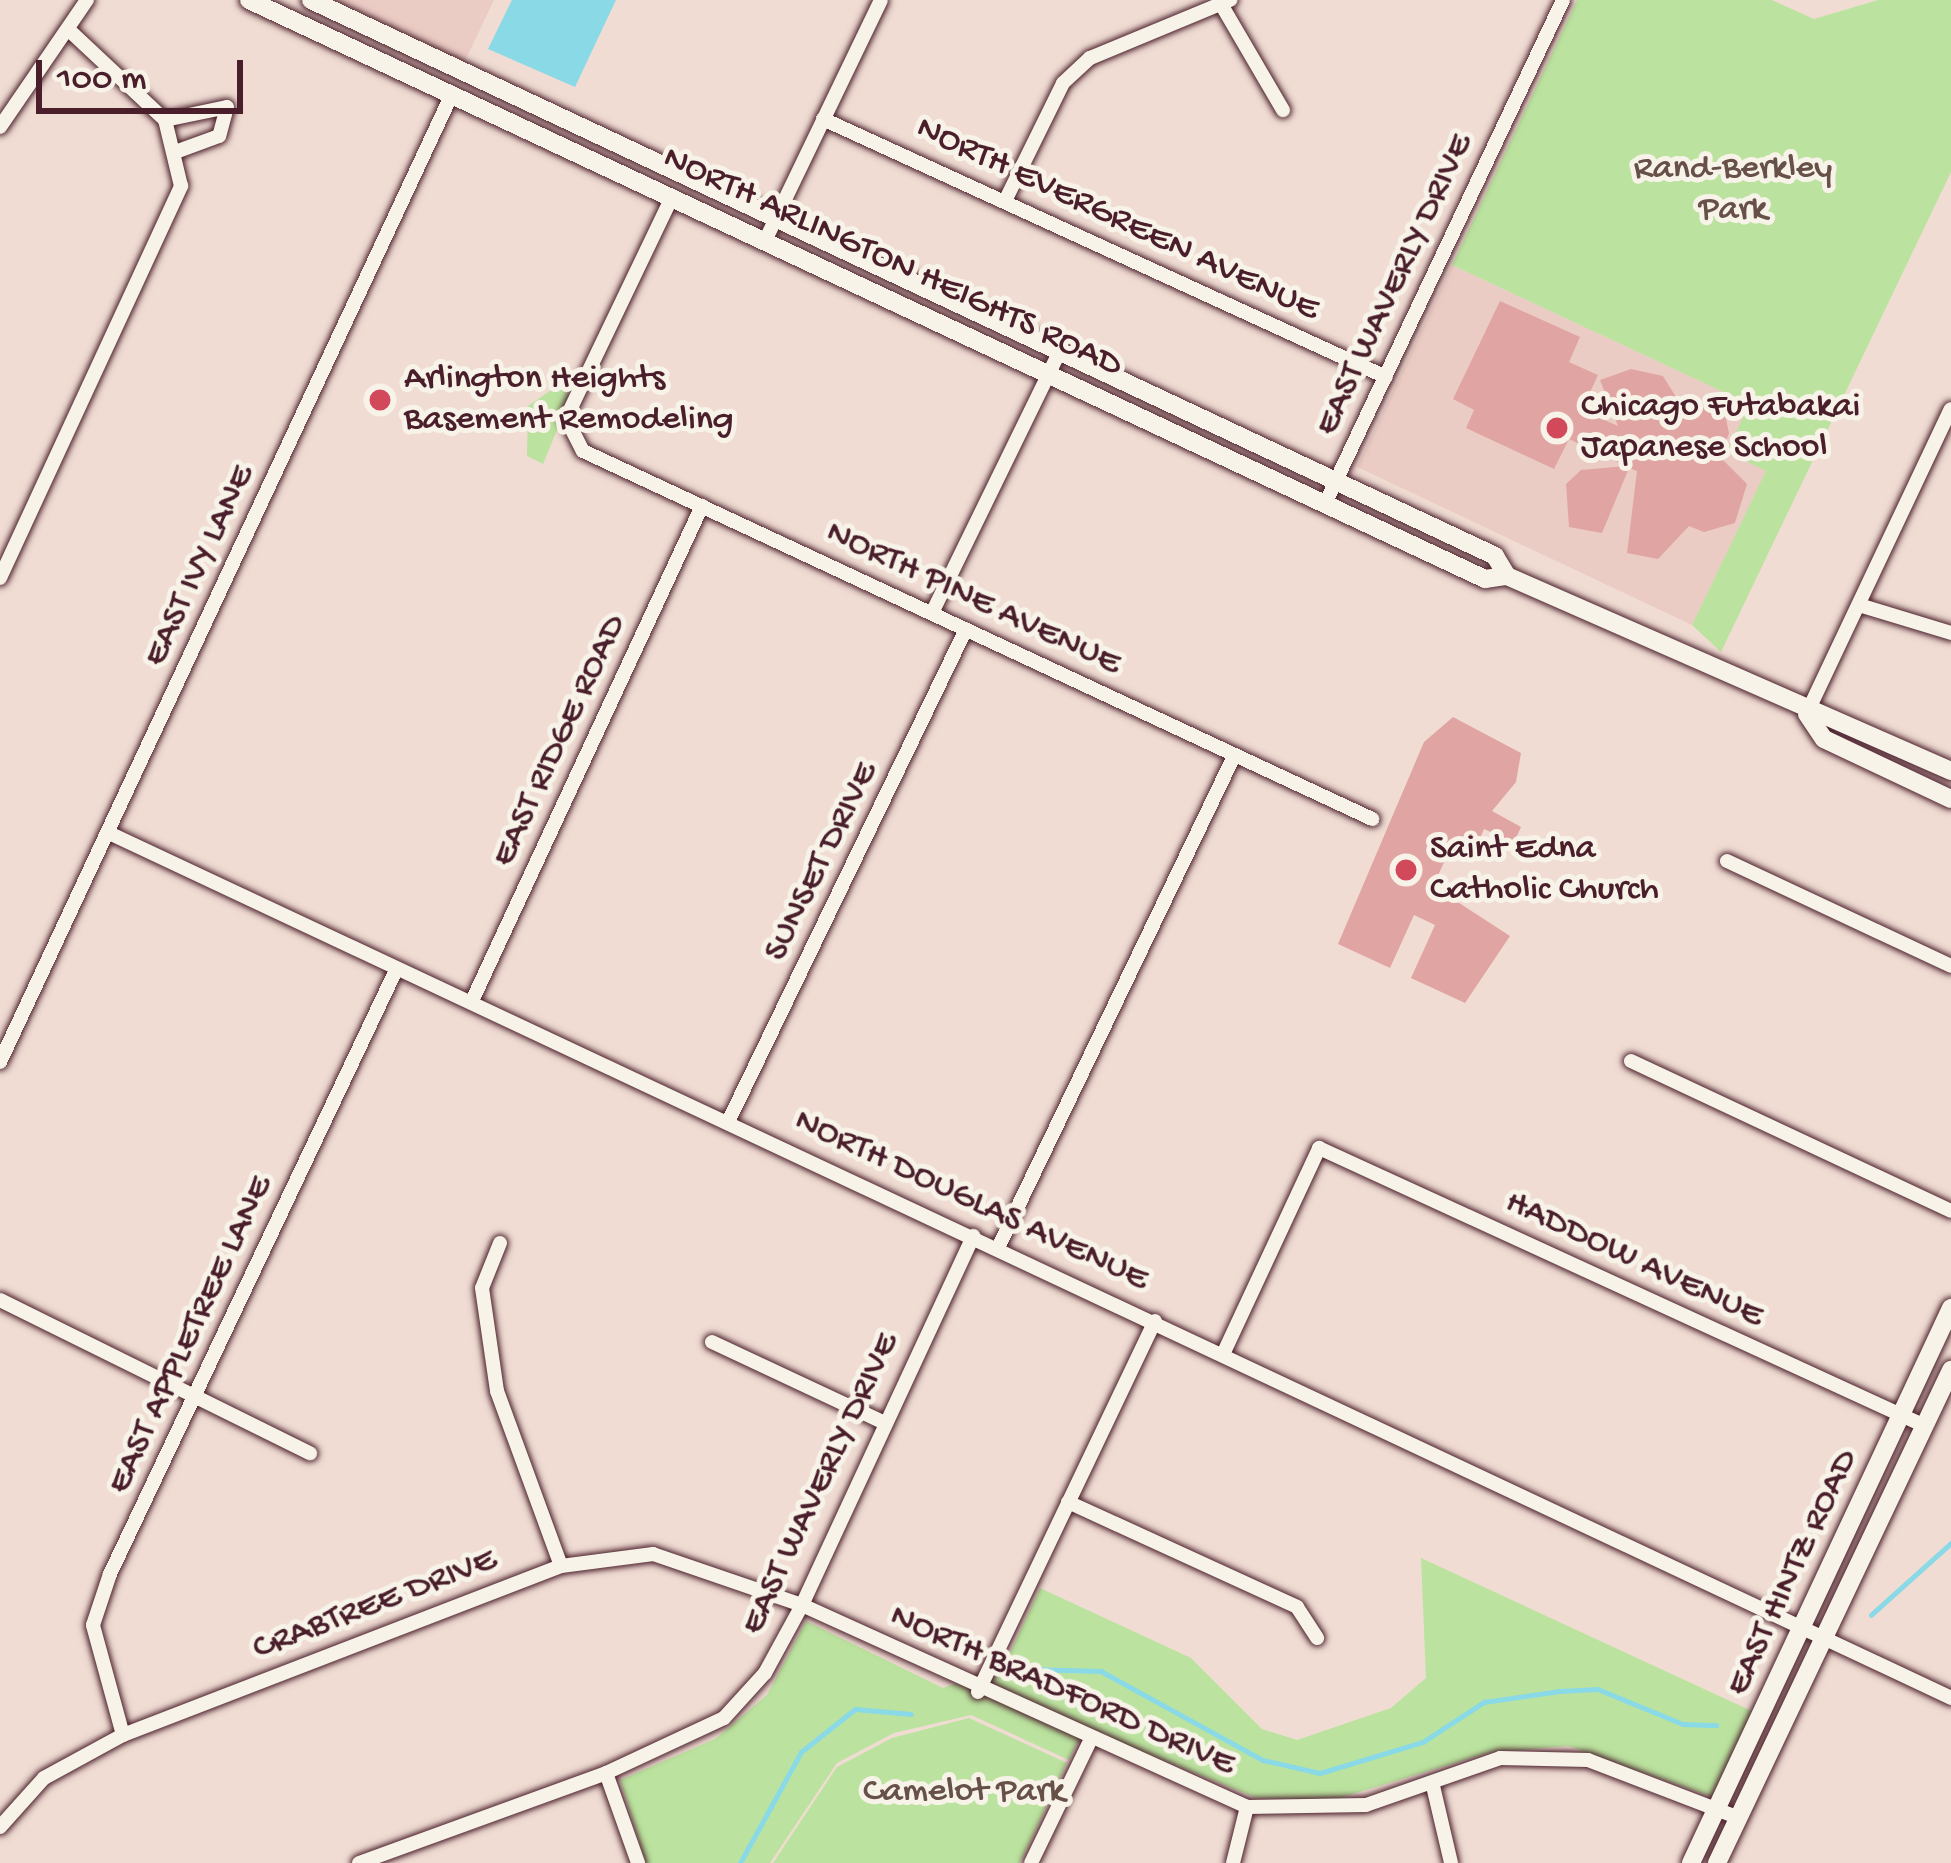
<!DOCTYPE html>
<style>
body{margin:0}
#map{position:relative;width:1951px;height:1863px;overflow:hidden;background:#f0dcd3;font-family:"Gochi Hand",sans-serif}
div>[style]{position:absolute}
.built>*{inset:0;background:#ebccc4}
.green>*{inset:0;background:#bbe39f}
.water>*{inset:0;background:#89d9e6}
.stream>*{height:4.5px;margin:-2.25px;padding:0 2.25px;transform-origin:2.25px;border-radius:2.25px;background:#89d9e6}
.building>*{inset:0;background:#e0a5a2}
.roads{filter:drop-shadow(0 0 3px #4a1f2b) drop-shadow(0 0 3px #4a1f2b)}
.street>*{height:14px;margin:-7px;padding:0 7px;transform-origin:7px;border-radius:7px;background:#f7f3e8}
.secondary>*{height:18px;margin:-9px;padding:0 9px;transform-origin:9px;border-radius:9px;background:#f7f3e8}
.dots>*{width:33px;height:33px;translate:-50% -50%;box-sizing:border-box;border:6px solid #f7f3e8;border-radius:50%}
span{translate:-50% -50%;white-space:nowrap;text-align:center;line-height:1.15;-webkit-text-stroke:10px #f7f3e8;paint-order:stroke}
.park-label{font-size:36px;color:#665048}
.street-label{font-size:36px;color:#4a1f2b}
.poi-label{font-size:36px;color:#4a1f2b}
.left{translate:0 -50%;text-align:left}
.scale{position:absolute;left:36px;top:60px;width:207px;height:54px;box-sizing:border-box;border:6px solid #4a1f2b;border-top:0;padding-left:15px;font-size:36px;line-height:42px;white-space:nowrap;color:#4a1f2b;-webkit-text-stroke:9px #f7f3e8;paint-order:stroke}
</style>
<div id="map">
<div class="built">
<i style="clip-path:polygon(336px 0,494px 0,464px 63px)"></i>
<i style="clip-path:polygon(1452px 265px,1749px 404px,1767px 471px,1692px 625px,1357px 467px)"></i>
</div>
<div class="green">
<i style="clip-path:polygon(1577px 0,1772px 0,1814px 19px,1878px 0,1951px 0,1951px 172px,1721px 652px,1692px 625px,1766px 471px,1727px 452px,1749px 404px,1452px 265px)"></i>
<i style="clip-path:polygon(557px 386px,571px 396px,543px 464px,527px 456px,528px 406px)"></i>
<i style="clip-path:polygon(1421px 1558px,1756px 1713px,1715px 1798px,1568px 1746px,1488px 1753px,1333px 1800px,1256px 1798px,1085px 1728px,1069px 1760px,971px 1715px,894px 1733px,837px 1763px,770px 1863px,646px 1863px,620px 1780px,715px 1739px,767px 1695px,806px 1621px,943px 1688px,1003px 1667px,1040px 1588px,1191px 1658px,1262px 1729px,1297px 1740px,1391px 1708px,1426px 1678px)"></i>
<i style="clip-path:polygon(969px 1718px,1067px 1763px,1020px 1863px,773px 1863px,837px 1767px,892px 1738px)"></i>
</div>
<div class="water">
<i style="clip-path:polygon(512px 0,616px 0,575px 87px,488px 49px)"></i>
</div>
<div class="stream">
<i style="left:1871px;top:1615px;width:108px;rotate:-42deg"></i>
<i style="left:1029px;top:1669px;width:72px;rotate:1.6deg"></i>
<i style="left:1101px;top:1671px;width:185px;rotate:28.8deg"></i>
<i style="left:1263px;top:1760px;width:58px;rotate:12.8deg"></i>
<i style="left:1320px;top:1773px;width:108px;rotate:-16.8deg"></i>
<i style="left:1423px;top:1742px;width:73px;rotate:-33.3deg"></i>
<i style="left:1484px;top:1702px;width:76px;rotate:-8.3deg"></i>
<i style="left:1559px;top:1691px;width:39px;rotate:-3deg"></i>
<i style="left:1598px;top:1689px;width:92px;rotate:22.4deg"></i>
<i style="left:1683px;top:1724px;width:33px;rotate:2deg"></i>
<i style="left:740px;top:1863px;width:127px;rotate:-61.2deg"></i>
<i style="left:801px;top:1752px;width:69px;rotate:-38.5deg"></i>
<i style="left:855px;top:1709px;width:56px;rotate:5.1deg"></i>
</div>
<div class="building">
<i style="clip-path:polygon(1500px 301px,1580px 337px,1569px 362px,1598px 375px,1582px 410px,1618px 426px,1600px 380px,1631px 369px,1663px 376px,1676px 397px,1723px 404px,1729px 433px,1720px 457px,1747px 484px,1735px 523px,1704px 532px,1689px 526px,1658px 559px,1627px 553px,1637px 471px,1629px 468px,1602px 533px,1569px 527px,1566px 484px,1581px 470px,1626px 466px,1569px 439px,1554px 469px,1466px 428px,1474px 410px,1453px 399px)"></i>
<i style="clip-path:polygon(1453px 717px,1521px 753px,1516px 782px,1492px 811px,1521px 827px,1514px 842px,1484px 829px,1475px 850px,1454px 841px,1433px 886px,1510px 936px,1465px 1003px,1411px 978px,1435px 925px,1414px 915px,1390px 968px,1338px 944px,1424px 742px)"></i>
</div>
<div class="roads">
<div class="street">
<i style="left:1221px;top:4px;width:123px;rotate:59.7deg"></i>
<i style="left:823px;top:119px;width:619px;rotate:24.62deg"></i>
<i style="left:165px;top:120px;width:63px;rotate:-11.8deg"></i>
<i style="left:227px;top:107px;width:30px;rotate:105deg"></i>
<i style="left:219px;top:136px;width:44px;rotate:159.9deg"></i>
<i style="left:0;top:127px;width:154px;rotate:-55.6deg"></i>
<i style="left:672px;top:197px;width:245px;rotate:115.6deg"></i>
<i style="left:566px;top:418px;width:37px;rotate:63deg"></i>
<i style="left:583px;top:451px;width:871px;rotate:25deg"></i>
<i style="left:1006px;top:199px;width:129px;rotate:-63.8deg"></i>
<i style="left:1063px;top:83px;width:37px;rotate:-43deg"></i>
<i style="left:1090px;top:58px;width:152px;rotate:-22.5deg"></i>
<i style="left:765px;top:241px;width:267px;rotate:-64.3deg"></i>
<i style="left:1325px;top:504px;width:557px;rotate:-64.72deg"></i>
<i style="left:0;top:578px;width:432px;rotate:-65.2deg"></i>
<i style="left:181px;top:186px;width:68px;rotate:-103.6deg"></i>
<i style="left:165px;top:120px;width:130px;rotate:-136.9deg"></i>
<i style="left:1859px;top:605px;width:96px;rotate:16.9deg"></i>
<i style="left:933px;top:611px;width:289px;rotate:-64deg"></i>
<i style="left:1807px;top:713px;width:336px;rotate:-64.7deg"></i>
<i style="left:109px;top:833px;width:2035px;rotate:25.15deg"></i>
<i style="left:1727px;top:861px;width:247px;rotate:25.1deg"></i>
<i style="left:472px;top:1001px;width:546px;rotate:-65.08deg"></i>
<i style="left:1631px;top:1061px;width:353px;rotate:25.1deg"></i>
<i style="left:0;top:1062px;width:1068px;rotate:-64.97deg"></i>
<i style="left:729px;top:1120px;width:545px;rotate:-64.23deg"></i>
<i style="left:500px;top:1243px;width:48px;rotate:111.8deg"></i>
<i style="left:482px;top:1288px;width:104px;rotate:81.7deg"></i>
<i style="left:497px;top:1391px;width:186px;rotate:69.9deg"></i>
<i style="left:998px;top:1248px;width:546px;rotate:-64.37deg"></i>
<i style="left:0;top:1300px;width:346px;rotate:26.3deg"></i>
<i style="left:712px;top:1342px;width:187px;rotate:25.1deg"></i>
<i style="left:1225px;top:1350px;width:223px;rotate:-65deg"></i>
<i style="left:1319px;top:1148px;width:667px;rotate:24.64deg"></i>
<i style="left:1068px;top:1502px;width:252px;rotate:24.6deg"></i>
<i style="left:1297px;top:1607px;width:37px;rotate:57deg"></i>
<i style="left:978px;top:1692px;width:411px;rotate:-64.5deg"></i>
<i style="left:123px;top:1735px;width:114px;rotate:-105.3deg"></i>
<i style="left:93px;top:1625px;width:54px;rotate:-71.6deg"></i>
<i style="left:110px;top:1574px;width:668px;rotate:-64.66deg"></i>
<i style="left:606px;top:1773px;width:96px;rotate:70.4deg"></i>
<i style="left:1433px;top:1786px;width:79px;rotate:76.8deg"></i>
<i style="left:0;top:1827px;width:66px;rotate:-48.1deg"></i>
<i style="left:44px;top:1778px;width:90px;rotate:-28.6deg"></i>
<i style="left:123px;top:1735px;width:469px;rotate:-21.1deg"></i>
<i style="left:561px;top:1566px;width:93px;rotate:-7.4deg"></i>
<i style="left:653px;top:1554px;width:157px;rotate:18.9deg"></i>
<i style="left:802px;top:1605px;width:489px;rotate:24.4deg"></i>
<i style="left:1247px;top:1807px;width:119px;rotate:-1deg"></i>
<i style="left:1366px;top:1805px;width:142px;rotate:-19.3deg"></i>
<i style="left:1500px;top:1758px;width:88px;rotate:1.3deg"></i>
<i style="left:1588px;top:1760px;width:162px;rotate:21deg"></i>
<i style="left:359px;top:1863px;width:263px;rotate:-20deg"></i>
<i style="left:606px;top:1773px;width:130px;rotate:-25deg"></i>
<i style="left:724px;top:1718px;width:61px;rotate:-47.7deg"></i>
<i style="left:765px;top:1673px;width:77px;rotate:-61.4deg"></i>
<i style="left:802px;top:1605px;width:407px;rotate:-65.1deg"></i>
<i style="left:1031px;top:1863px;width:133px;rotate:-64.2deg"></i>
<i style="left:1233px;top:1863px;width:58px;rotate:-76deg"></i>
</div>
<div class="secondary">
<i style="left:249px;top:0;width:1365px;rotate:25.1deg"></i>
<i style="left:1485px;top:579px;width:22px;rotate:-8deg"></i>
<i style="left:1507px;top:576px;width:485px;rotate:23.7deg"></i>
<i style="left:311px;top:0;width:1308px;rotate:25.15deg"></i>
<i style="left:1495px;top:556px;width:23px;rotate:59deg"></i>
<i style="left:1807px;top:714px;width:30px;rotate:56deg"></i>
<i style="left:1824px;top:739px;width:140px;rotate:25.3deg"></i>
<i style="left:1691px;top:1863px;width:613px;rotate:-64.9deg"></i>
<i style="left:1717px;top:1863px;width:546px;rotate:-64.61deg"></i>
</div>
</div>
<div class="dots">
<i style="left:380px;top:400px;background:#d1495b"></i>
<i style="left:1557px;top:428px;background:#d1495b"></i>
<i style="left:1406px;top:870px;background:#d1495b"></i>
</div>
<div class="park-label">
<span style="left:1733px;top:190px">Rand-Berkley<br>Park</span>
<span style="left:964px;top:1793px">Camelot Park</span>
</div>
<div class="street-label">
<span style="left:1117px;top:220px;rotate:25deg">NORTH EVERGREEN AVENUE</span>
<span style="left:892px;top:263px;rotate:25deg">NORTH ARLINGTON HEIGHTS ROAD</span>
<span style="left:1395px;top:285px;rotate:-65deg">EAST WAVERLY DRIVE</span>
<span style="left:200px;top:566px;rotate:-65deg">EAST IVY LANE</span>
<span style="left:973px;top:599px;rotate:25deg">NORTH PINE AVENUE</span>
<span style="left:560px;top:741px;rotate:-65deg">EAST RIDGE ROAD</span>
<span style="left:822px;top:862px;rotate:-64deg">SUNSET DRIVE</span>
<span style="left:971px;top:1201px;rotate:25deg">NORTH DOUGLAS AVENUE</span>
<span style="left:1634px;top:1260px;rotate:25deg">HADDOW AVENUE</span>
<span style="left:191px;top:1335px;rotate:-65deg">EAST APPLETREE LANE</span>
<span style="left:821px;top:1484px;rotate:-65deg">EAST WAVERLY DRIVE</span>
<span style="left:1793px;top:1573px;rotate:-65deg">EAST HINTZ ROAD</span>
<span style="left:375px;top:1605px;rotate:-21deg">CRABTREE DRIVE</span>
<span style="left:1062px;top:1691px;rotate:24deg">NORTH BRADFORD DRIVE</span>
</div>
<div class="poi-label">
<span class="left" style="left:404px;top:400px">Arlington Heights<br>Basement Remodeling</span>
<span class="left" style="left:1581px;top:428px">Chicago Futabakai<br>Japanese School</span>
<span class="left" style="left:1430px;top:870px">Saint Edna<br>Catholic Church</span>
</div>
<div class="scale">100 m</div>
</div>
